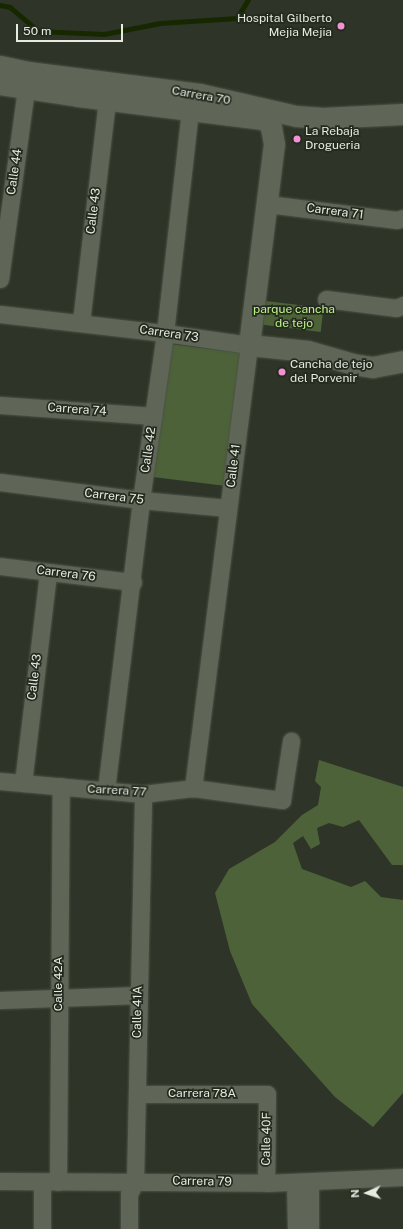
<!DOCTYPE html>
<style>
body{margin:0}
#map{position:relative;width:403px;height:1229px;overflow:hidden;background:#2e3528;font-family:"Public Sans",sans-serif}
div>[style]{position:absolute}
.green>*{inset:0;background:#4d6239;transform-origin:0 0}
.stream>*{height:4.5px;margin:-2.25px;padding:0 2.25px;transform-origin:2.25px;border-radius:2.25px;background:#172801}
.roads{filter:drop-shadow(0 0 1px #4c5247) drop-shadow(0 0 1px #4c5247)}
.minor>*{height:17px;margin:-8.5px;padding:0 8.5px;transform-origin:8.5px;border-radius:8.5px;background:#5f6658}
.tertiary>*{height:21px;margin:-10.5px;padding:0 10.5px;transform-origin:10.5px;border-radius:10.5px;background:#5f6658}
.dots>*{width:11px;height:11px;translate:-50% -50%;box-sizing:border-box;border:2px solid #242b1e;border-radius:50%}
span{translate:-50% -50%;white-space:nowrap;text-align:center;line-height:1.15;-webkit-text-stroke:3.5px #242b1e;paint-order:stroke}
.poi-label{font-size:12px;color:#e6ebe2}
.right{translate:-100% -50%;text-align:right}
.left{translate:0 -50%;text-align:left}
.street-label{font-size:12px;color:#e6ebe2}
.park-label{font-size:12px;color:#bef08a}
.north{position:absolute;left:347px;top:1173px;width:40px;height:40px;-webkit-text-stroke:3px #242b1e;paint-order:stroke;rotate:267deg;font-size:11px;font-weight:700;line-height:16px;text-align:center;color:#e6ebe2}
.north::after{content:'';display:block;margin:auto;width:14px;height:18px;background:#e6ebe2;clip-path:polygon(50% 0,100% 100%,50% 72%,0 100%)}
.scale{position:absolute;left:16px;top:24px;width:107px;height:18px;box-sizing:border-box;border:2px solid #e6ebe2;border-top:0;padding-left:5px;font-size:12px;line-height:14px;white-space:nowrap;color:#e6ebe2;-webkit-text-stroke:3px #242b1e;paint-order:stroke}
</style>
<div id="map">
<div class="green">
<i style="left:266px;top:301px;width:58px;height:24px;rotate:7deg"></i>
<i style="left:169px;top:344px;width:74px;height:134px;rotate:7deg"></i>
<i style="clip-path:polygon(319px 760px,403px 787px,403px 865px,392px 865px,359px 820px,343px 827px,329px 823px,317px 828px,320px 844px,311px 849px,303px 836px,293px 843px,302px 869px,351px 887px,365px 881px,381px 897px,403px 900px,403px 1093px,373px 1127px,335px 1097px,252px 1004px,230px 951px,215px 893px,229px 869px,275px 842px,302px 815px,318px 805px,321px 787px,315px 781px)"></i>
</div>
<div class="stream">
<i style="left:0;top:5px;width:10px;rotate:11deg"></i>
<i style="left:10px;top:7px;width:38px;rotate:40deg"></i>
<i style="left:39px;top:31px;width:65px;rotate:2.6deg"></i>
<i style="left:104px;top:34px;width:57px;rotate:-11.1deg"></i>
<i style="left:160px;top:23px;width:77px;rotate:-3.7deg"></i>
<i style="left:237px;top:18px;width:21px;rotate:-59deg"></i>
</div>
<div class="roads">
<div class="minor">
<i style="left:267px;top:204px;width:131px;rotate:7deg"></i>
<i style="left:397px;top:220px;width:6px;rotate:-18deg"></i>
<i style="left:0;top:279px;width:192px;rotate:-82.2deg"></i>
<i style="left:326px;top:299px;width:71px;rotate:7.3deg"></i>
<i style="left:396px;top:308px;width:8px;rotate:-23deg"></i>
<i style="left:0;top:314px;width:166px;rotate:6.6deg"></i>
<i style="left:165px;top:333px;width:85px;rotate:8.1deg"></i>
<i style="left:249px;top:345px;width:447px;rotate:97.2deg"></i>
<i style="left:81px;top:322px;width:224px;rotate:-83.3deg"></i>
<i style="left:0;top:405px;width:154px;rotate:4.1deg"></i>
<i style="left:0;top:482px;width:142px;rotate:7.3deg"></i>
<i style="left:141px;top:500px;width:87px;rotate:5.3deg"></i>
<i style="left:0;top:566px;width:134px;rotate:6.9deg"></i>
<i style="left:0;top:781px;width:144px;rotate:5.2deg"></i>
<i style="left:143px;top:794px;width:50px;rotate:-6.8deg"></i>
<i style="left:193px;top:788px;width:90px;rotate:7.7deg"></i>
<i style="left:282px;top:800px;width:60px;rotate:-81.3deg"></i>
<i style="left:23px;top:783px;width:212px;rotate:-83.2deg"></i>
<i style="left:106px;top:790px;width:292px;rotate:-83.1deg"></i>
<i style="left:141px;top:500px;width:169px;rotate:-81.8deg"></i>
<i style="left:165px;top:333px;width:224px;rotate:-83.6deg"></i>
<i style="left:0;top:1000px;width:138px;rotate:-2.1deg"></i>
<i style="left:137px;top:1094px;width:130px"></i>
<i style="left:267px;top:1094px;width:89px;rotate:90.6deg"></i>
<i style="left:0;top:1181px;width:266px;rotate:0.4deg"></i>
<i style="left:266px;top:1183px;width:137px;rotate:-2.5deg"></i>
<i style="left:58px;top:1182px;width:396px;rotate:-89.6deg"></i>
<i style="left:295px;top:1182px;width:47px;rotate:88.8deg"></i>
<i style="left:310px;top:1182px;width:47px;rotate:90deg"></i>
<i style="left:42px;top:1229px;width:47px;rotate:-90deg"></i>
<i style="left:129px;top:1229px;width:35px;rotate:-90deg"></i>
<i style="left:129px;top:1194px;width:13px;rotate:-63deg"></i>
<i style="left:135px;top:1182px;width:388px;rotate:-88.8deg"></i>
</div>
<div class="tertiary">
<i style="left:0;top:66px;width:29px;rotate:12deg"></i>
<i style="left:28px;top:72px;width:173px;rotate:7.3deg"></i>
<i style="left:200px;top:94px;width:98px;rotate:12.9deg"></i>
<i style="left:296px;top:116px;width:27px;rotate:4deg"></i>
<i style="left:323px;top:118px;width:80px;rotate:-2.9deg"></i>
<i style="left:0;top:84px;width:79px;rotate:8.7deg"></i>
<i style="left:78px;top:96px;width:186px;rotate:7.1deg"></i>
<i style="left:263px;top:119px;width:6px;rotate:31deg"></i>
<i style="left:268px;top:122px;width:6px;rotate:59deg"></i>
<i style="left:271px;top:127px;width:17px;rotate:80deg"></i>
<i style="left:274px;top:144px;width:203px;rotate:97.1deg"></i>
<i style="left:249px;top:345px;width:59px;rotate:5.8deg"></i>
<i style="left:308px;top:351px;width:47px;rotate:16.1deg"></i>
<i style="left:353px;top:364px;width:20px;rotate:9deg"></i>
<i style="left:373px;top:367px;width:31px;rotate:-11deg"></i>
</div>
</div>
<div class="dots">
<i style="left:341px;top:26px;background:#f491d4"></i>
<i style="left:297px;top:139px;background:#f491d4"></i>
<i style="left:282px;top:372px;background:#f491d4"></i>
</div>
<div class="poi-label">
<span class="right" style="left:332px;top:26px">Hospital Gilberto<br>Mejia Mejia</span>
<span class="left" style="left:305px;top:139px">La Rebaja<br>Drogueria</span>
<span class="left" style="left:290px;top:372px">Cancha de tejo<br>del Porvenir</span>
</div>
<div class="street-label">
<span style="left:201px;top:96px;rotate:10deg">Carrera 70</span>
<span style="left:15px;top:172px;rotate:-82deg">Calle 44</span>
<span style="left:94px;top:211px;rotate:-83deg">Calle 43</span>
<span style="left:335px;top:212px;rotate:7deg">Carrera 71</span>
<span style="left:169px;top:334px;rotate:8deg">Carrera 73</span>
<span style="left:77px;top:410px;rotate:4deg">Carrera 74</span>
<span style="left:149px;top:450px;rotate:-82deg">Calle 42</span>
<span style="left:234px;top:466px;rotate:-83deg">Calle 41</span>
<span style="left:114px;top:497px;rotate:7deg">Carrera 75</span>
<span style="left:66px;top:574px;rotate:7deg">Carrera 76</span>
<span style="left:35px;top:677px;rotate:-83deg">Calle 43</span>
<span style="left:117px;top:791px;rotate:3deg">Carrera 77</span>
<span style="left:59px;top:984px;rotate:-90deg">Calle 42A</span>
<span style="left:138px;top:1012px;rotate:-89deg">Calle 41A</span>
<span style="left:202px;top:1094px">Carrera 78A</span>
<span style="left:267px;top:1139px;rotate:-89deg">Calle 40F</span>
<span style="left:202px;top:1182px;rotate:1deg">Carrera 79</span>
</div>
<div class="park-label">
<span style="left:294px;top:317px">parque cancha<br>de tejo</span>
</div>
<div class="north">N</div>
<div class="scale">50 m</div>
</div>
